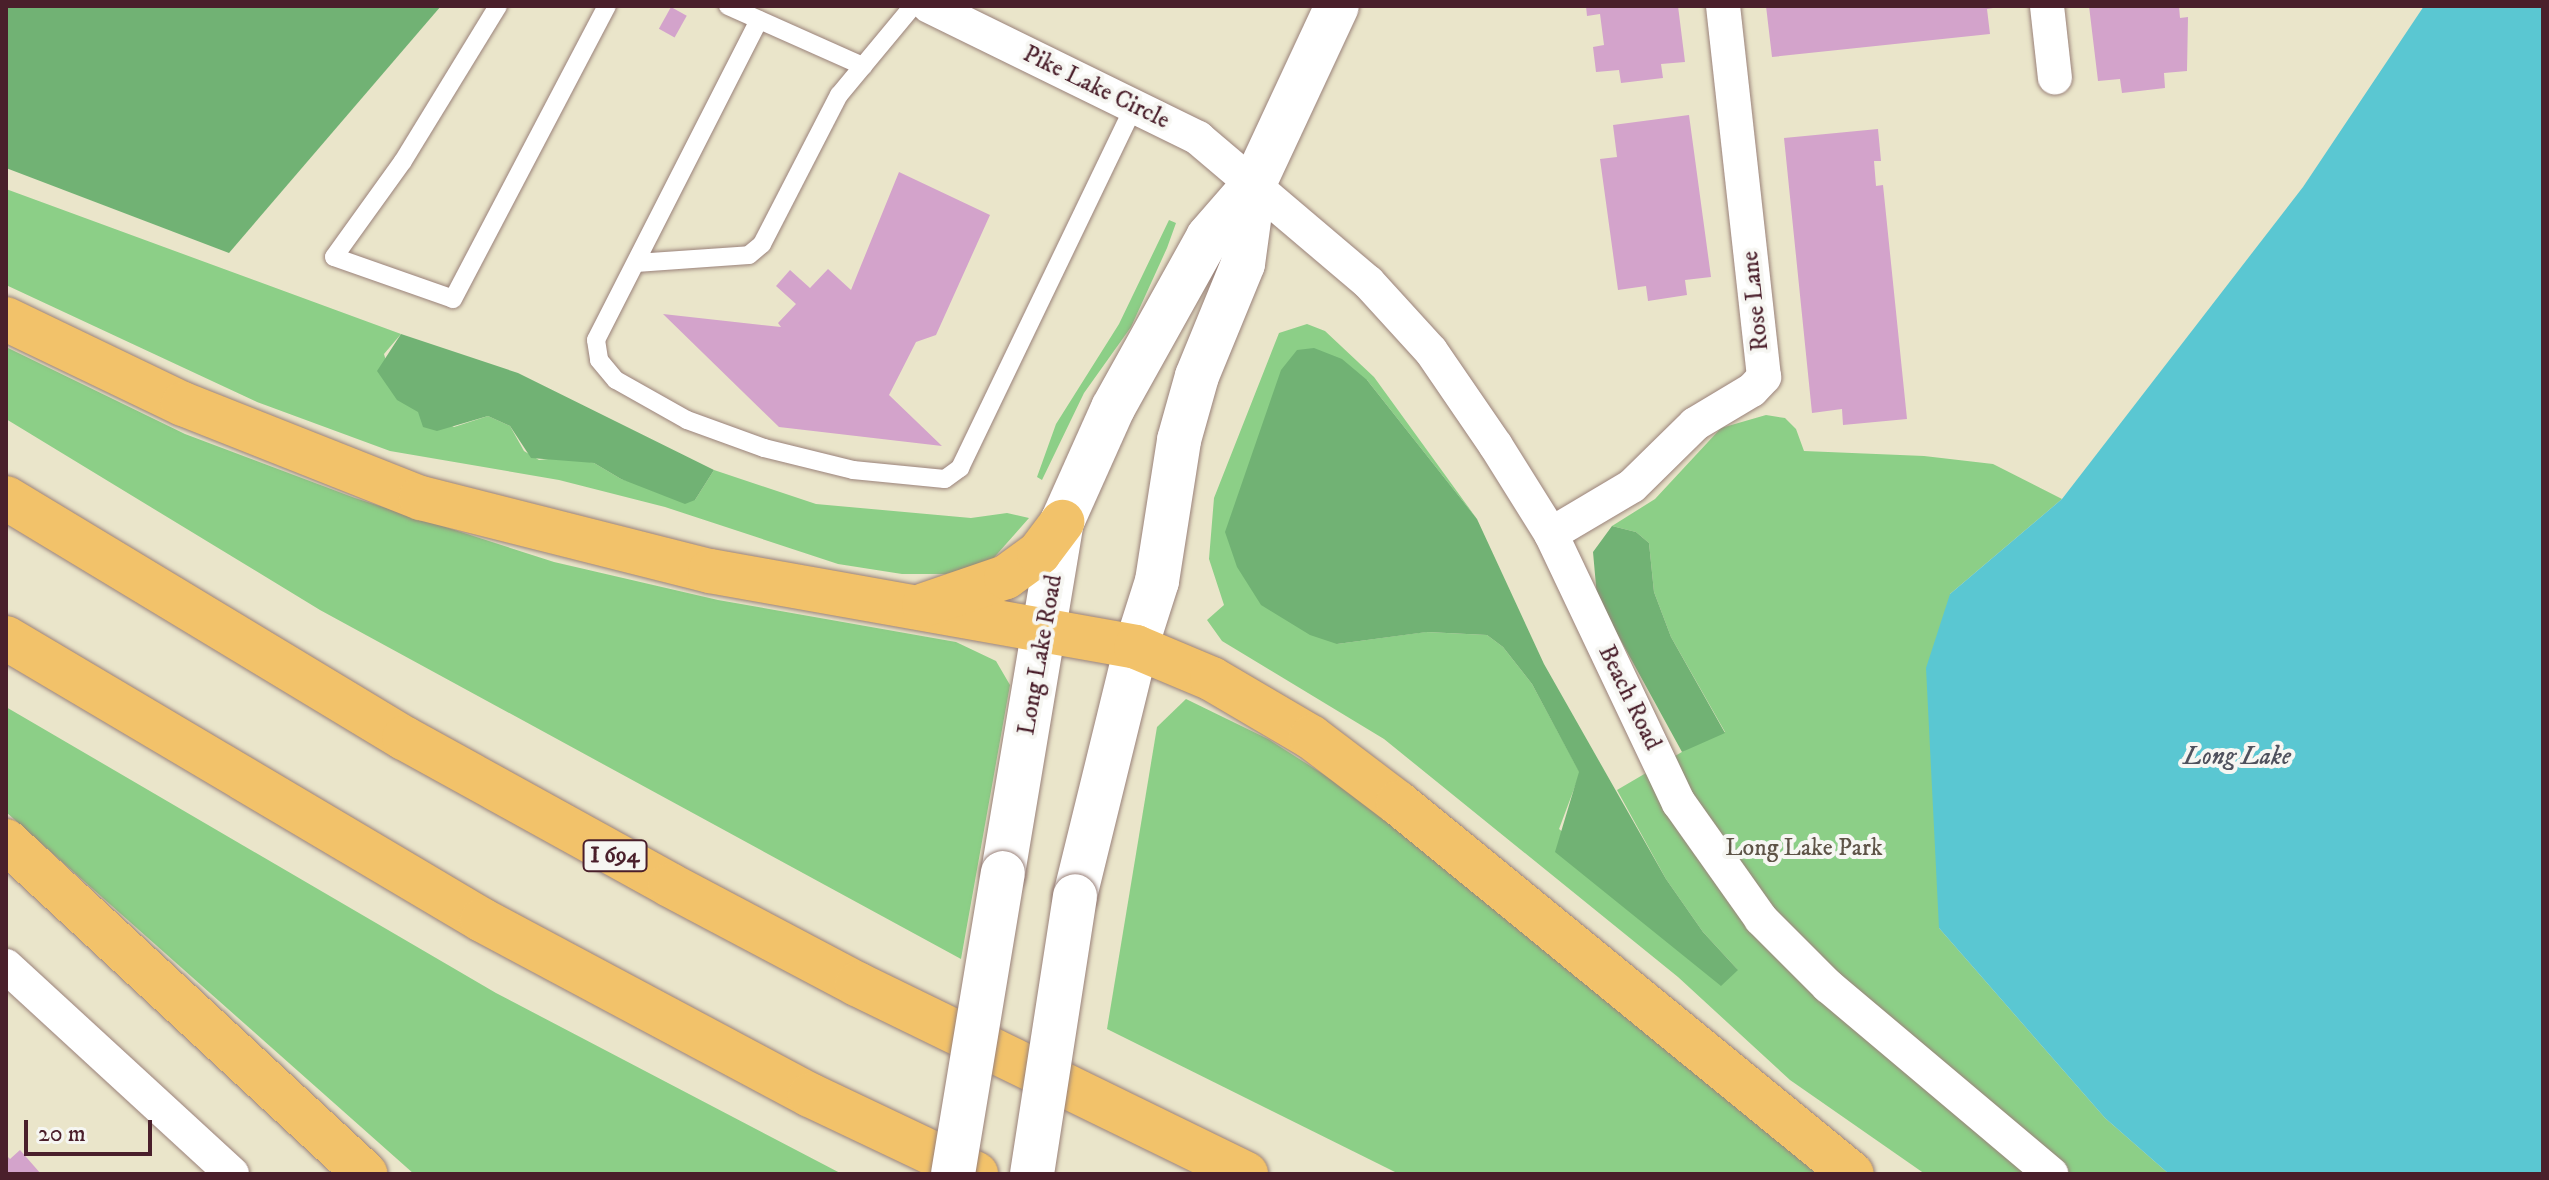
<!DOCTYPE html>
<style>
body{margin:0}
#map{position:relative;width:2549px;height:1180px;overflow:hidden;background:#eae5ca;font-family:"IM FELL DW Pica",serif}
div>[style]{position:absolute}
.green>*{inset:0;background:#8ccf87}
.forest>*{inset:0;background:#71b274}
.water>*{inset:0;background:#5ac7d2}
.building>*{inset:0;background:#d3a3cb;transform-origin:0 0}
.roads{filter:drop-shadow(0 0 2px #9a827a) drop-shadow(0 0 2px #9a827a)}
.service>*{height:18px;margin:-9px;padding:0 9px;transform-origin:9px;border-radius:9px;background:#fff}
.minor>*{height:34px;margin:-17px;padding:0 17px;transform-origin:17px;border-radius:17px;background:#fff}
.tertiary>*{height:44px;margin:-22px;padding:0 22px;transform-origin:22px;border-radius:22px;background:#fff}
.motorway>*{height:44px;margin:-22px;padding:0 22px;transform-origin:22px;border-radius:22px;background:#f2c26a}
.bridges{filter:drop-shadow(0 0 2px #9a827a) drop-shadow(0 0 2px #9a827a)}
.tertiary-bridge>*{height:44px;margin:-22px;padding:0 22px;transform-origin:22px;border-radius:22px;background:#fff}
span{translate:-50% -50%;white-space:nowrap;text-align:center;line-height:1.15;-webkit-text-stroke:8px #f6f6f2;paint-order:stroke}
.shield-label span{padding:2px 6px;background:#f6f6f2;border:2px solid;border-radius:6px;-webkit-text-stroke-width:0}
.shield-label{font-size:22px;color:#4a1f2b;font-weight:700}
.street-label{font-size:24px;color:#4a1f2b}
.park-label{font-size:24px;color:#5e5447}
.water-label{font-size:26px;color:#4f515d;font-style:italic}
.frame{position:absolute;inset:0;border:8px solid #4a1f2b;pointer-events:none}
.scale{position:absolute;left:24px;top:1120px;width:128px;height:36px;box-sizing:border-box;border:4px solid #4a1f2b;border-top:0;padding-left:10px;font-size:24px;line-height:28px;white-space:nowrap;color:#4a1f2b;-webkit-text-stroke:6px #f6f6f2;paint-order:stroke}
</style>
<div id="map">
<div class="green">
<i style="clip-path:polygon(6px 189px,401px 334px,384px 354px,397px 399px,454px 427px,488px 416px,510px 426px,524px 451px,539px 460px,567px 457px,594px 463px,621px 479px,695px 500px,714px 470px,816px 504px,971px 518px,1007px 513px,1029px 518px,991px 561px,946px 574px,902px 574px,838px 564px,665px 507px,559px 480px,390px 451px,257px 402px,6px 285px)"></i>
<i style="clip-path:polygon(1169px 220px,1176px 223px,1167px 248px,1131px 327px,1084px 393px,1042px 480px,1037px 477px,1056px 424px,1119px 324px)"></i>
<i style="clip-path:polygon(1307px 324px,1325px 331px,1374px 377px,1477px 519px,1367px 380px,1337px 644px,1426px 632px,1487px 635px,1503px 647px,1532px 684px,1580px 773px,1559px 829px,1738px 970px,1703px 932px,1666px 879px,1617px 790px,1699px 742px,1725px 732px,1671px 637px,1654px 592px,1649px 543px,1636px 532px,1612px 526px,1655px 499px,1721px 428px,1766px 415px,1785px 418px,1796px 429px,1804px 451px,1924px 456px,1993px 464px,2062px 499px,1950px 594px,1939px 928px,2105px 1118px,2169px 1174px,1925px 1174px,1790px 1080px,1678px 977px,1384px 739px,1222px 641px,1207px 620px,1224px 605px,1209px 559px,1214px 498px,1279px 333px)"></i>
<i style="clip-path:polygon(6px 347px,185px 434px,355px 498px,554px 562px,718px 600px,956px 642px,996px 661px,1010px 685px,961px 959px,320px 610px,6px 419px)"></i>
<i style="clip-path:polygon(1186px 699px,1268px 739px,1370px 804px,1828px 1174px,1399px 1174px,1107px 1029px,1157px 727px)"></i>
<i style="clip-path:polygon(6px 707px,496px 993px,842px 1174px,414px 1174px,6px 812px)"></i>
</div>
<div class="forest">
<i style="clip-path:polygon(6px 6px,441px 6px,229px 253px,6px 168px)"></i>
<i style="clip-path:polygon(401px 334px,518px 373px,714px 470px,695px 500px,685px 504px,621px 479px,594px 463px,531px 458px,510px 426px,488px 416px,437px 431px,423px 427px,418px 412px,397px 400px,377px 371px)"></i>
<i style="clip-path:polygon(1314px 348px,1342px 359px,1367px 380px,1477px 519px,1544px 664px,1666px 879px,1703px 932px,1738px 970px,1721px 986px,1555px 852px,1579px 772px,1532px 684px,1503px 647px,1487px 635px,1427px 632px,1337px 644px,1310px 635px,1261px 605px,1237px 567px,1225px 532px,1281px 370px,1297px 350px)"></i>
<i style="clip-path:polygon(1612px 526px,1636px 532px,1649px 543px,1654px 592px,1671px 637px,1725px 733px,1682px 752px,1597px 597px,1593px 552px)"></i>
</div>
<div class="water">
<i style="clip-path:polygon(2424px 6px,2543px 6px,2543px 1174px,2169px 1174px,2105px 1118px,1939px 928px,1926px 668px,1950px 594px,2062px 499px,2303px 187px)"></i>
</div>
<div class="building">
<i style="clip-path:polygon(1586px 6px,1678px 6px,1685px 62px,1661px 64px,1663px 78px,1621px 83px,1619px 70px,1596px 72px,1593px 47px,1604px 45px,1600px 14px,1587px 16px)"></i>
<i style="clip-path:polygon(1766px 6px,1992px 6px,1993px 8px,1987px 9px,1990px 34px,1772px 57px)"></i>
<i style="clip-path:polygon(2089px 6px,2179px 6px,2180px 18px,2188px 17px,2187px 71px,2164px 73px,2165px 88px,2122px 93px,2120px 79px,2098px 81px)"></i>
<i style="left:671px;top:7px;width:18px;height:25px;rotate:29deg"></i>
<i style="clip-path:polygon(1689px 115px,1711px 277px,1685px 280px,1687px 295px,1648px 301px,1646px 286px,1618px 290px,1600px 159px,1617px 157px,1613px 125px)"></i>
<i style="clip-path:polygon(1878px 129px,1881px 161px,1874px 161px,1876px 186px,1883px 185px,1907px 419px,1843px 425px,1842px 409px,1812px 413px,1784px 138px)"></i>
<i style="clip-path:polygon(899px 172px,990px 215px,936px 335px,916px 342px,889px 395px,942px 446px,779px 427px,663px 314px,781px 327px,778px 323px,796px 304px,776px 286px,790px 270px,810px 288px,828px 269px,851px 290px)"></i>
<i style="clip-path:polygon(20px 1150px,41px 1174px,6px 1174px,6px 1155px,10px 1159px)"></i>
</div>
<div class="roads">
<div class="service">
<i style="left:498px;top:6px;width:182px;rotate:121.5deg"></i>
<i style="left:403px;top:161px;width:118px;rotate:125.7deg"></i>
<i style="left:334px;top:257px;width:126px;rotate:19.4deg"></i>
<i style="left:453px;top:299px;width:331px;rotate:-62.3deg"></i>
<i style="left:728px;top:6px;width:148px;rotate:24deg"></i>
<i style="left:759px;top:20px;width:359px;rotate:117deg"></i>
<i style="left:596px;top:340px;width:20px;rotate:81deg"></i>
<i style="left:599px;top:360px;width:26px;rotate:50deg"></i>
<i style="left:616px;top:380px;width:81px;rotate:29.4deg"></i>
<i style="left:687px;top:420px;width:82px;rotate:20deg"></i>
<i style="left:764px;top:448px;width:92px;rotate:13.9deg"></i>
<i style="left:853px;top:470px;width:92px;rotate:5.6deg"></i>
<i style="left:945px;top:479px;width:19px;rotate:-36deg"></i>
<i style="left:960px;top:468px;width:402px;rotate:-64.3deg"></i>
<i style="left:636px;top:263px;width:113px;rotate:-4deg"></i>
<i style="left:749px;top:255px;width:17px;rotate:-40deg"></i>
<i style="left:762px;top:244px;width:168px;rotate:-62.7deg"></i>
<i style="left:839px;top:95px;width:116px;rotate:-50.3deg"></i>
</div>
<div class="minor">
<i style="left:929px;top:6px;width:300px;rotate:26.1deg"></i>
<i style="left:1198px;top:138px;width:223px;rotate:40.3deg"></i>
<i style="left:1368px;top:282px;width:93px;rotate:47.6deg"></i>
<i style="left:1431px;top:351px;width:115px;rotate:55.6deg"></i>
<i style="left:1496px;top:446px;width:104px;rotate:58deg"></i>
<i style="left:1551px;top:534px;width:298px;rotate:64.6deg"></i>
<i style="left:1679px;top:803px;width:142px;rotate:54.7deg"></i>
<i style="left:1761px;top:919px;width:95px;rotate:45deg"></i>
<i style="left:1828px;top:986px;width:292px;rotate:40.1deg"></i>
<i style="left:2047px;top:6px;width:72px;rotate:83.7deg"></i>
<i style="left:1551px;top:534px;width:94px;rotate:-30.7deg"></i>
<i style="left:1632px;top:486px;width:88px;rotate:-44.5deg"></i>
<i style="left:1695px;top:424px;width:66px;rotate:-30.8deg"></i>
<i style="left:1752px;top:390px;width:18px;rotate:-47deg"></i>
<i style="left:1764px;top:377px;width:373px;rotate:-96.3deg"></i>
<i style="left:6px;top:966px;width:307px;rotate:42.6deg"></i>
</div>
<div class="tertiary">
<i style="left:1003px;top:873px;width:356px;rotate:-80.5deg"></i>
<i style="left:1062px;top:522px;width:125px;rotate:-65.9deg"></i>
<i style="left:1113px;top:408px;width:196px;rotate:-60.9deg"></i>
<i style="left:1208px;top:237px;width:70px;rotate:-49deg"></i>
<i style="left:1254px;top:184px;width:196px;rotate:-65deg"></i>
<i style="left:1075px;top:896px;width:256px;rotate:-76.2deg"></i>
<i style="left:1136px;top:647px;width:69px;rotate:-72.3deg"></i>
<i style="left:1157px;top:581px;width:143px;rotate:-81.1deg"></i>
<i style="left:1179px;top:440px;width:66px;rotate:-74.3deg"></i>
<i style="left:1197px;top:376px;width:121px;rotate:-67.7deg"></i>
<i style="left:1243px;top:264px;width:81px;rotate:-82.2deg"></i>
</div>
<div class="motorway">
<i style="left:6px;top:319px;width:196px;rotate:25.7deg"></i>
<i style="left:183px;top:404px;width:256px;rotate:21.6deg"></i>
<i style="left:421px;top:498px;width:298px;rotate:14.2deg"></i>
<i style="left:710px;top:571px;width:433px;rotate:10.1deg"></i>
<i style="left:1136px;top:647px;width:82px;rotate:22.8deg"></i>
<i style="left:1212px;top:679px;width:115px;rotate:30.4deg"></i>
<i style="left:1311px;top:737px;width:109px;rotate:37.2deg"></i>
<i style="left:1398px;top:803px;width:586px;rotate:39.26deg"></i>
<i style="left:6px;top:498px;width:465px;rotate:31.1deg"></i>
<i style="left:404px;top:738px;width:304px;rotate:28.9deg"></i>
<i style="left:670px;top:885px;width:212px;rotate:27.9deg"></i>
<i style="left:857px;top:984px;width:433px;rotate:26deg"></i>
<i style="left:924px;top:605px;width:87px;rotate:-18.9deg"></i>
<i style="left:1006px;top:577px;width:41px;rotate:-36deg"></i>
<i style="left:1039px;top:553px;width:39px;rotate:-53deg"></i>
<i style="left:6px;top:638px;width:553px;rotate:30.64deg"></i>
<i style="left:482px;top:920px;width:372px;rotate:28.1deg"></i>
<i style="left:810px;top:1095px;width:184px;rotate:25.4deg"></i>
<i style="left:6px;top:841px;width:490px;rotate:42.8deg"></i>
</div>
</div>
<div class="bridges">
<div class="tertiary-bridge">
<i style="left:953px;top:1174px;width:305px;rotate:-80.6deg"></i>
<i style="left:1032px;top:1174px;width:281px;rotate:-81.2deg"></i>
</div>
</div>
<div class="shield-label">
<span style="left:615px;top:856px">I 694</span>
</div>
<div class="street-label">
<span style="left:1096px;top:88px;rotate:26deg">Pike Lake Circle</span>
<span style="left:1756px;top:301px;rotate:-96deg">Rose Lane</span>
<span style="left:1041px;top:655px;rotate:-80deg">Long Lake Road</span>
<span style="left:1629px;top:698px;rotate:64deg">Beach Road</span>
</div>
<div class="park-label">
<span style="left:1804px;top:849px">Long Lake Park</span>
</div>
<div class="water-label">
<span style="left:2237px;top:757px">Long Lake</span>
</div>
<div class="frame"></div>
<div class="scale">20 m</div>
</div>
